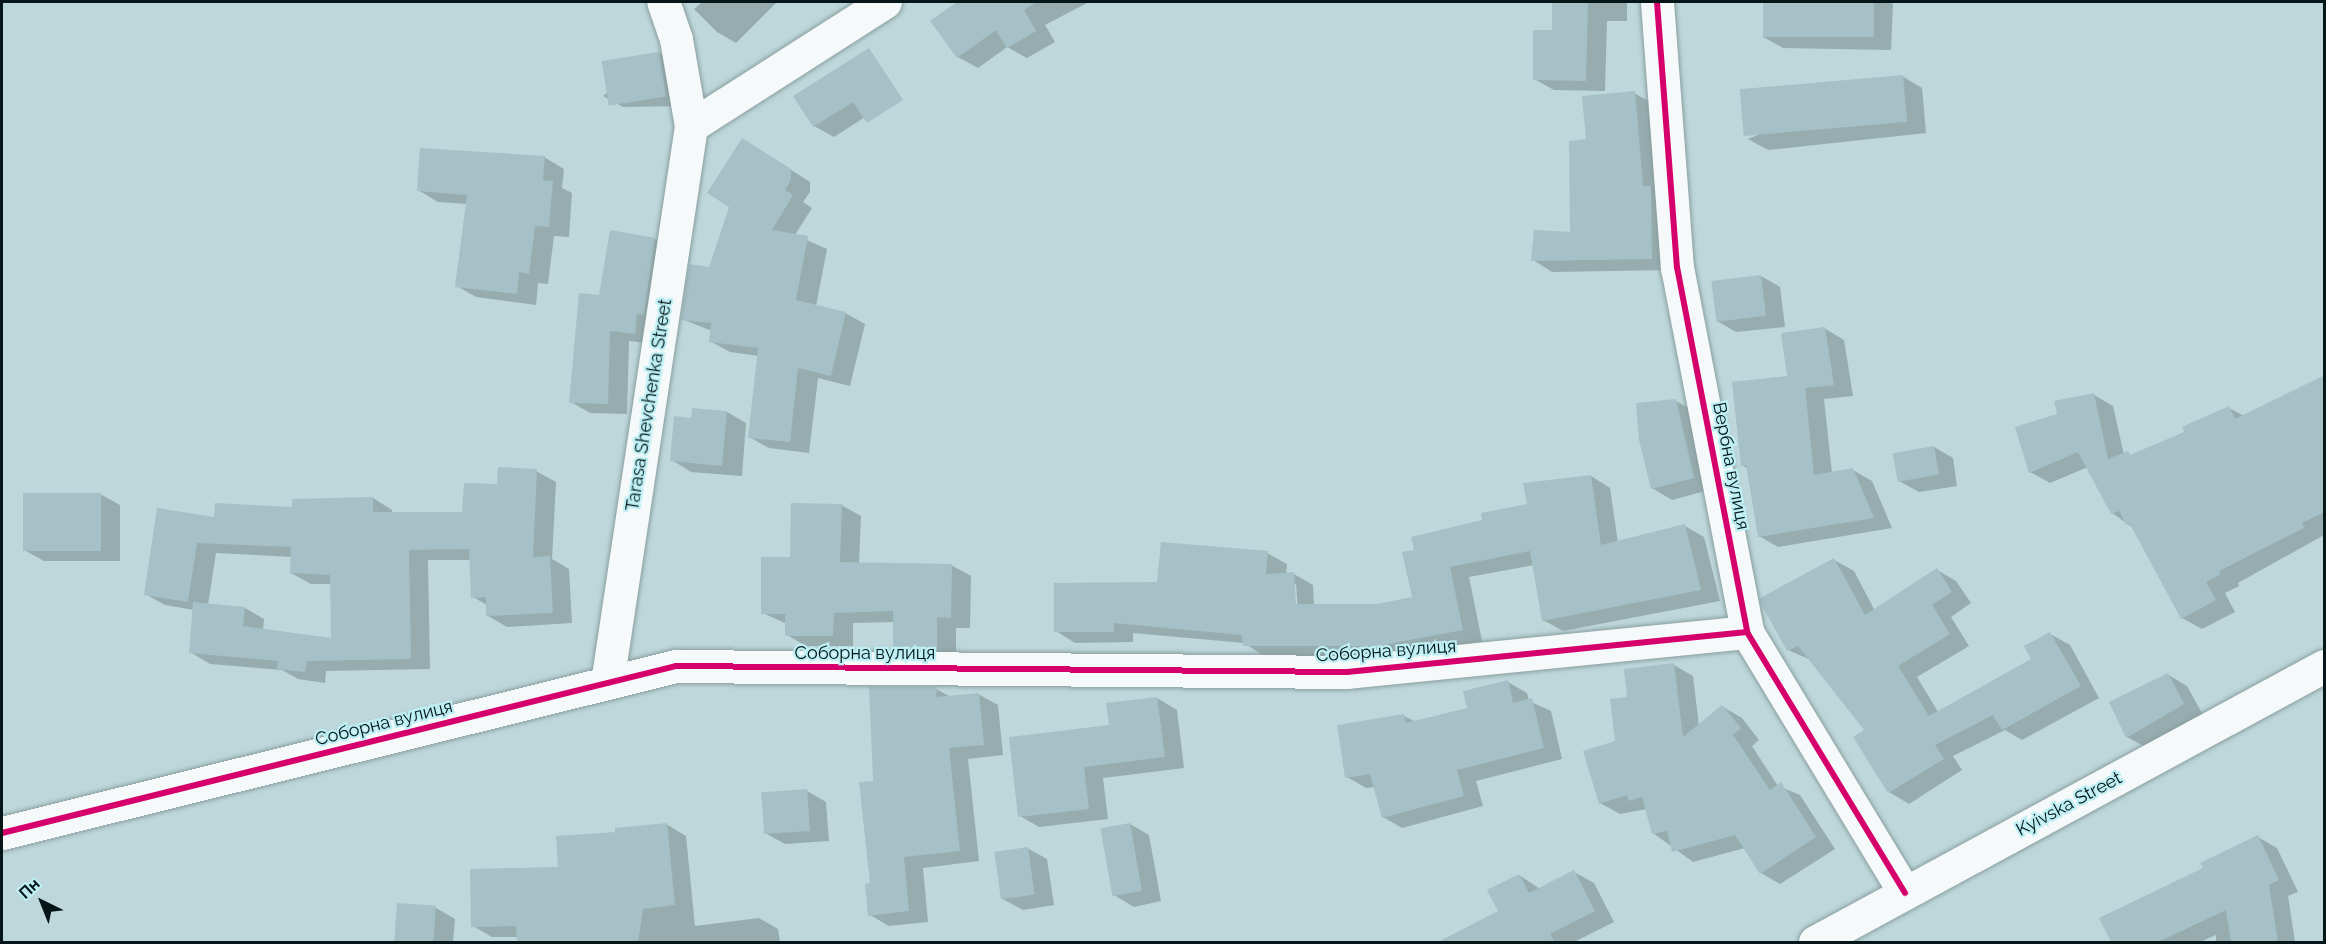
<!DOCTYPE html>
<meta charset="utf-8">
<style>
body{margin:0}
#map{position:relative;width:2326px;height:944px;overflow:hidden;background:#bdd7da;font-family:Raleway,sans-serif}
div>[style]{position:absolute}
.shadow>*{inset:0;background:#0003}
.building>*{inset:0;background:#a5c1c7;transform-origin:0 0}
.roads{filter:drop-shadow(0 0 2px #8a9ea0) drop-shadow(0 0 2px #8a9ea0)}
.minor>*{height:33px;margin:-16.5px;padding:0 16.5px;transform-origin:16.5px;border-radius:16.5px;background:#f5f9f9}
.tertiary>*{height:33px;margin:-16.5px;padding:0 16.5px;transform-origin:16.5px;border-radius:16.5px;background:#f5f9f9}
.cycleway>*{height:6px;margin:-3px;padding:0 3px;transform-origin:3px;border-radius:3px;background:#d6006c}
span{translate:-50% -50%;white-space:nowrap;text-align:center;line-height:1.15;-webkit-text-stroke:4.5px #bdeff4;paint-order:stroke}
.street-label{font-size:18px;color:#041618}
.frame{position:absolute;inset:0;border:3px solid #041618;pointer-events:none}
.north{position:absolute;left:12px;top:872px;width:60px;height:60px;-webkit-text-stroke:4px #bdeff4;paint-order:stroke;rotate:317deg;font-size:16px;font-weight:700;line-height:24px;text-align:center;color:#041618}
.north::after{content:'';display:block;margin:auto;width:21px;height:27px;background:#041618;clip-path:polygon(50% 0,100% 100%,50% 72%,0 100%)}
</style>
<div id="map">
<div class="shadow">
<i style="clip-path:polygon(702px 2px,777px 2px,736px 43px,717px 32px,694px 9px)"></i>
<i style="clip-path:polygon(959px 2px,1089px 2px,1045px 25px,1055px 42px,1027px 58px,1007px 47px,978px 68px,958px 57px,932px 22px)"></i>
<i style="clip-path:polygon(1553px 2px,1627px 2px,1627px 21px,1607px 21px,1605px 91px,1554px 90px,1534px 79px,1553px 32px)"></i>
<i style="clip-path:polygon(1764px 2px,1889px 2px,1893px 4px,1891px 50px,1783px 48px,1763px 37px)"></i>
<i style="clip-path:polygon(659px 53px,678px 65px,685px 106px,623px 107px,603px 96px)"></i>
<i style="clip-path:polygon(1902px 76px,1922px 88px,1926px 133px,1768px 150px,1748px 139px)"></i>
<i style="clip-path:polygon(1634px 93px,1654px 104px,1671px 270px,1552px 272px,1533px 260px,1571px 234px,1588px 141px)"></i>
<i style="clip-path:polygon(795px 96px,887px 103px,834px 137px,814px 126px)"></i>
<i style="clip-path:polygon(762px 151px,810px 182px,810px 192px,803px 202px,812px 208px,795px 235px,827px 249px,816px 306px,845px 313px,865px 324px,850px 386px,818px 378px,809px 453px,769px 448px,749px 437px,759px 356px,730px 352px,710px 341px,712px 331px,682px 319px,710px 268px)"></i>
<i style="clip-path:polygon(544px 157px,564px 169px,562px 188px,572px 193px,569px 237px,554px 236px,548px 284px,538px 283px,536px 305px,476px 297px,457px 286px,468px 204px,438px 202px,418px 190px)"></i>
<i style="clip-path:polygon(655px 239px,674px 251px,654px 344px,629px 341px,627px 414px,590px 413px,571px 402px,600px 297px)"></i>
<i style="clip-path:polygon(1761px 276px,1780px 287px,1785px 327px,1736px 332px,1717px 321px)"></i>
<i style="clip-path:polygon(1824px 328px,1844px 340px,1853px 396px,1824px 399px,1832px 473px,1853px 470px,1872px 481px,1892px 528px,1778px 547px,1759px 536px,1748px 469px,1742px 465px,1789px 377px)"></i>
<i style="clip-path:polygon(2324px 377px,2324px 535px,2238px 583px,2239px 586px,2225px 593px,2235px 612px,2202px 629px,2182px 618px,2135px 529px,2112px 513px,2088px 467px,2050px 483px,2030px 472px,2058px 415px,2094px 395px,2113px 406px,2124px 455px,2133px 456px,2186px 432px,2229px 408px,2244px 416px)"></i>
<i style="clip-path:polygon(1676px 401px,1696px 412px,1713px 489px,1672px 500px,1652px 488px)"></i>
<i style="clip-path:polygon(727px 412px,746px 423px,742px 476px,691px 472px,672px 460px,692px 420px)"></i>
<i style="clip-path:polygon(1934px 447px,1953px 458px,1957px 486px,1919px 492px,1899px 481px)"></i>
<i style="clip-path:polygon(evenodd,536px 471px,556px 482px,552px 559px,569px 569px,572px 623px,507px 627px,488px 616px,487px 605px,473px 597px,471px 560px,428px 560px,430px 669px,326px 671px,325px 683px,298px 679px,282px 670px,210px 664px,190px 652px,194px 610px,165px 605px,145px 594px,215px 519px,293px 508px,294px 501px,373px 498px,392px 510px,392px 514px,464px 513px,498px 486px,536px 471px,216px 553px,292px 557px,291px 573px,311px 584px,331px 584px,332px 639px,263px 630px,264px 619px,245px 608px,208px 605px,216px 553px)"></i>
<i style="clip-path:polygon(evenodd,1591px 476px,1610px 488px,1618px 543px,1685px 526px,1704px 537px,1720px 601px,1563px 631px,1543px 620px,1534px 565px,1469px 577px,1482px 641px,1398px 657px,1264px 656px,1244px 643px,1133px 633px,1133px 642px,1075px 643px,1056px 631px,1158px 584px,1267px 553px,1287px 564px,1286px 574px,1294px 574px,1313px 585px,1314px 606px,1377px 605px,1414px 598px,1415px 551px,1528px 505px,1525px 484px,1591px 476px,1293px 584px,1296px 584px,1298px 611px,1295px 612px,1293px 584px)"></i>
<i style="clip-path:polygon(100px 494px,120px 505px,120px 561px,44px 561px,24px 550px)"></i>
<i style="clip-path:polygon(841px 505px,861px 516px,859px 564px,951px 565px,971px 576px,970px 628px,956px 628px,956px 660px,914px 660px,894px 648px,895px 622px,853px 623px,853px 646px,806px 646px,787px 635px,787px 624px,763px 613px,791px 558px)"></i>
<i style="clip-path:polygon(1834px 560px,1854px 571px,1875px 611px,1937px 570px,1956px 581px,1971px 603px,1951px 617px,1969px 646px,1917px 677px,1938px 712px,2033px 660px,2050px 634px,2070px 645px,2099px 698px,2022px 740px,2005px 730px,1953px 756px,1962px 770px,1909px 804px,1889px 792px,1855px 737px,1866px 730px,1811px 660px,1788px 650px,1762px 599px)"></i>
<i style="clip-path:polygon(1674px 665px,1693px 676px,1699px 726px,1723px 707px,1742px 718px,1759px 740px,1752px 746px,1778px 786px,1800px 795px,1835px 849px,1780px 884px,1761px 873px,1745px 848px,1693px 862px,1653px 833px,1647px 809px,1620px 814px,1600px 803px,1628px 698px)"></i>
<i style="clip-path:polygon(2167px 674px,2187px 686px,2203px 715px,2147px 748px,2127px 737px)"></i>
<i style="clip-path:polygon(1508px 682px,1527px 693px,1529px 701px,1551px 711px,1562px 759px,1476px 781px,1483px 806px,1402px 828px,1383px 817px,1375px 787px,1366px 788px,1347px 777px,1404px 716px,1416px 722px,1469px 709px)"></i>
<i style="clip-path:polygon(936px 689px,951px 697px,978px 694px,998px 705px,1003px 755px,968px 759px,979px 861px,923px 868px,928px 922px,889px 926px,870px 915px,874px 782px)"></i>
<i style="clip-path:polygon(1157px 698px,1177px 710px,1184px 768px,1103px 778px,1108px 819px,1039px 827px,1020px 816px,1111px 727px)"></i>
<i style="clip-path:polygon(807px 791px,826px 802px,829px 841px,785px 844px,765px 833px)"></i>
<i style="clip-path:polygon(666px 824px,686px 836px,695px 926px,759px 918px,778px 929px,780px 942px,518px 942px,518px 937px,492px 937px,473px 926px,617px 834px)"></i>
<i style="clip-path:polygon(1130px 824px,1149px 835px,1161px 901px,1134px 907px,1114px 895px)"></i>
<i style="clip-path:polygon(2258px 837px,2277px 848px,2298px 892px,2288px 896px,2295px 942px,2216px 942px,2216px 935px,2200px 942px,2112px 942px,2101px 919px,2205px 869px)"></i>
<i style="clip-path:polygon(1027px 848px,1047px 859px,1054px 905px,1023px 910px,1003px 899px)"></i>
<i style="clip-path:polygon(1574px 872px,1594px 883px,1614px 922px,1574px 942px,1449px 942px,1472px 934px,1500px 912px,1519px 875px,1540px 889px)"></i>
<i style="clip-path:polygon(398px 905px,436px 908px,455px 919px,453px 942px,395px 942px)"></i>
</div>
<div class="building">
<i style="clip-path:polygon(957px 2px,1036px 2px,1024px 10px,1036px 31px,1007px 48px,996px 30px,957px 58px,930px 21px)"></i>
<i style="clip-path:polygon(1552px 2px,1588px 2px,1586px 81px,1533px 80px,1533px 30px,1552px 30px)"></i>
<i style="left:1763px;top:2px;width:111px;height:35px"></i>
<i style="clip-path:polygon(869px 48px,903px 100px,867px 123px,853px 102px,813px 127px,793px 96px)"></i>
<i style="left:659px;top:52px;width:45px;height:58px;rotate:81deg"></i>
<i style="left:1903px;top:75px;width:47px;height:164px;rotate:85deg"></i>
<i style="clip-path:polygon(1635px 91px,1643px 186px,1651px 186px,1652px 259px,1531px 261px,1534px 230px,1570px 232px,1569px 141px,1586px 139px,1582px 96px)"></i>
<i style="clip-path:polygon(742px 138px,791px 169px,791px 180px,785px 190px,793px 195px,772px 230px,808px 236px,796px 300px,846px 312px,831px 376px,798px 368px,790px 442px,748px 438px,758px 348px,709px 342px,711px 323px,681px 320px,689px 264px,709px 267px,729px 207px,707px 193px)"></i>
<i style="clip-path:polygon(420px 148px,545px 156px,543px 180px,553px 181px,549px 227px,535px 226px,529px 274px,519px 272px,517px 294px,455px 287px,467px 195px,417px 191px)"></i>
<i style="clip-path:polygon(610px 230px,655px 238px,644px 315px,637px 314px,635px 334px,610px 331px,608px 404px,569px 403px,579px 293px,599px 295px)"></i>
<i style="left:1761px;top:275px;width:41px;height:50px;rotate:83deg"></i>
<i style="clip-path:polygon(1825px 327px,1834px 385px,1805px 388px,1814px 475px,1853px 468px,1874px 518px,1758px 537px,1746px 465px,1741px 466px,1732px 382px,1787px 376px,1781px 333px)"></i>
<i style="clip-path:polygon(2325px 375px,2325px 512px,2302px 523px,2304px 528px,2219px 571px,2221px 574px,2206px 582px,2216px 600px,2181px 619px,2130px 524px,2126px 525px,2118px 508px,2119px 511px,2111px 514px,2078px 452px,2029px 473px,2015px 427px,2057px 414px,2054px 401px,2094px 393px,2108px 459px,2128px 451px,2130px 455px,2184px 432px,2182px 427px,2229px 406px,2235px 419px)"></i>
<i style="clip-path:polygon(1676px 399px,1694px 478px,1651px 489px,1639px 440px,1636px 403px)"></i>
<i style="clip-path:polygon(692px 408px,727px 411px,722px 466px,670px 461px,674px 416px,691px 418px)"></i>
<i style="left:1934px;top:446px;width:29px;height:42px;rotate:80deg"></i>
<i style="clip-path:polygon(498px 467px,537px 469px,533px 557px,550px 556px,553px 613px,486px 616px,486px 597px,471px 598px,469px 549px,409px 550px,411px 659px,307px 661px,305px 672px,277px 669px,278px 661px,189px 653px,193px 602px,245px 607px,243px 626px,331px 638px,330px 575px,290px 573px,291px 547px,197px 543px,188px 602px,144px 595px,157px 508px,214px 517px,215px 503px,292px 507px,292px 499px,373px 497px,373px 512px,462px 512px,464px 483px,497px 484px)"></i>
<i style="clip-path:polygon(1591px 475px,1601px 545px,1685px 524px,1701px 590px,1542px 621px,1530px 551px,1450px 567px,1463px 630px,1378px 646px,1243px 646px,1242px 635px,1114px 623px,1114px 632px,1054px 632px,1054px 583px,1157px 582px,1161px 542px,1268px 551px,1266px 574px,1294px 572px,1296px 604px,1377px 604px,1412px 597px,1402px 552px,1414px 550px,1411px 537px,1482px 520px,1481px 513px,1527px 504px,1523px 483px)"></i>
<i style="left:23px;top:493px;width:78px;height:58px"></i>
<i style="clip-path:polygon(791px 503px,842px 504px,840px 562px,952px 564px,951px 618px,937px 617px,937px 650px,893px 649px,893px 611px,834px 613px,833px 636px,785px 636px,785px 614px,761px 614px,761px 557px,790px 557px)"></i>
<i style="clip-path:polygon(1834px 558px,1865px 615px,1937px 568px,1952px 592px,1932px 605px,1950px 634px,1898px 666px,1929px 716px,2031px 659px,2024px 646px,2050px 632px,2081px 686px,2002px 730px,1993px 715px,1935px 745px,1944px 759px,1888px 793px,1853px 737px,1864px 730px,1798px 646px,1787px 651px,1760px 602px,1760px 598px)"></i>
<i style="clip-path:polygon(1674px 663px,1683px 737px,1722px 705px,1741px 728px,1733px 735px,1770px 790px,1781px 782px,1816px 837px,1760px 874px,1735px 835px,1672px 852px,1667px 831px,1652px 834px,1642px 797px,1629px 801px,1627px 795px,1599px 804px,1583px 751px,1615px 741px,1610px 699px,1627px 697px,1624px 669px)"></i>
<i style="clip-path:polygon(2168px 673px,2184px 704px,2126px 738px,2109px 702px)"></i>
<i style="clip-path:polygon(1508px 680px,1513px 703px,1532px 698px,1544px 748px,1457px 770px,1464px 796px,1382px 818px,1370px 774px,1345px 778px,1337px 725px,1404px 714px,1406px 723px,1467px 708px,1463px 691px)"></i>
<i style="clip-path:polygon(869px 687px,937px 687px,936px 697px,979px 693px,984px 745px,949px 748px,960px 851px,904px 857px,909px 911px,868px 916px,865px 884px,870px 883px,859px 782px,873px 781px)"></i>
<i style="clip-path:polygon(1157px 697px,1165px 757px,1084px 767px,1089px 809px,1018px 817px,1009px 737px,1109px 725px,1106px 703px)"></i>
<i style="left:807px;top:789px;width:42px;height:46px;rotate:86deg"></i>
<i style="clip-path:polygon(667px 823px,675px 905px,643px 909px,638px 942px,517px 942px,516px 926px,471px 927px,470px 869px,558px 867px,556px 836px,615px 832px,615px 828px)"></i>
<i style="left:1130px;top:823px;width:69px;height:30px;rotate:80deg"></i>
<i style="clip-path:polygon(2258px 835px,2279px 880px,2269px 885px,2278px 942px,2231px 942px,2226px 910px,2158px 942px,2111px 942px,2099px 918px,2203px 868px,2200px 863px)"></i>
<i style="left:1028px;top:847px;width:48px;height:34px;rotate:82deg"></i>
<i style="clip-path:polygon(1574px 870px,1595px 911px,1550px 934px,1555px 942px,1438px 942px,1498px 911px,1487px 890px,1519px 874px,1529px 893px)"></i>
<i style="left:397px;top:903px;width:39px;height:39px;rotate:4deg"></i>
</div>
<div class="roads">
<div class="minor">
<i style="left:1657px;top:2px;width:266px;rotate:85.7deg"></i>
<i style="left:1677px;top:267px;width:372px;rotate:79.1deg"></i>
<i style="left:1747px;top:632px;width:305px;rotate:58.8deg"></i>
<i style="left:691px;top:126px;width:230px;rotate:-32.6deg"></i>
<i style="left:607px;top:683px;width:563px;rotate:-81.42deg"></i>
<i style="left:691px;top:126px;width:88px;rotate:-99.8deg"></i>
<i style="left:676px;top:39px;width:39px;rotate:-109deg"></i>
<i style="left:2px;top:833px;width:694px;rotate:-13.92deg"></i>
<i style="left:676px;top:666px;width:671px;rotate:0.51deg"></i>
<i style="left:1347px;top:672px;width:402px;rotate:-5.7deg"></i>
</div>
<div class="tertiary">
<i style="left:1815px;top:942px;width:579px;rotate:-28.47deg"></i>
</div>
</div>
<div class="cycleway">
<i style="left:1657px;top:2px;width:266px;rotate:85.7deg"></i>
<i style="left:1677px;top:267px;width:372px;rotate:79.1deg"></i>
<i style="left:1747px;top:632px;width:305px;rotate:58.8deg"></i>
<i style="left:2px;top:833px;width:694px;rotate:-13.92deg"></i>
<i style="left:676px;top:666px;width:671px;rotate:0.51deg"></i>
<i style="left:1347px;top:672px;width:402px;rotate:-5.7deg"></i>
</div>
<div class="street-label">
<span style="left:649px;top:405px;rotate:-81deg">Tarasa Shevchenka Street</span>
<span style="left:1731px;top:466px;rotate:79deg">Вербна вулиця</span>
<span style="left:1386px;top:651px;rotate:-4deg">Соборна вулиця</span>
<span style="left:865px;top:653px">Соборна вулиця</span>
<span style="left:384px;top:723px;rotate:-14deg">Соборна вулиця</span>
<span style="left:2069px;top:804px;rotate:-28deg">Kyivska Street</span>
</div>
<div class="frame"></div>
<div class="north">Пн</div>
</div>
